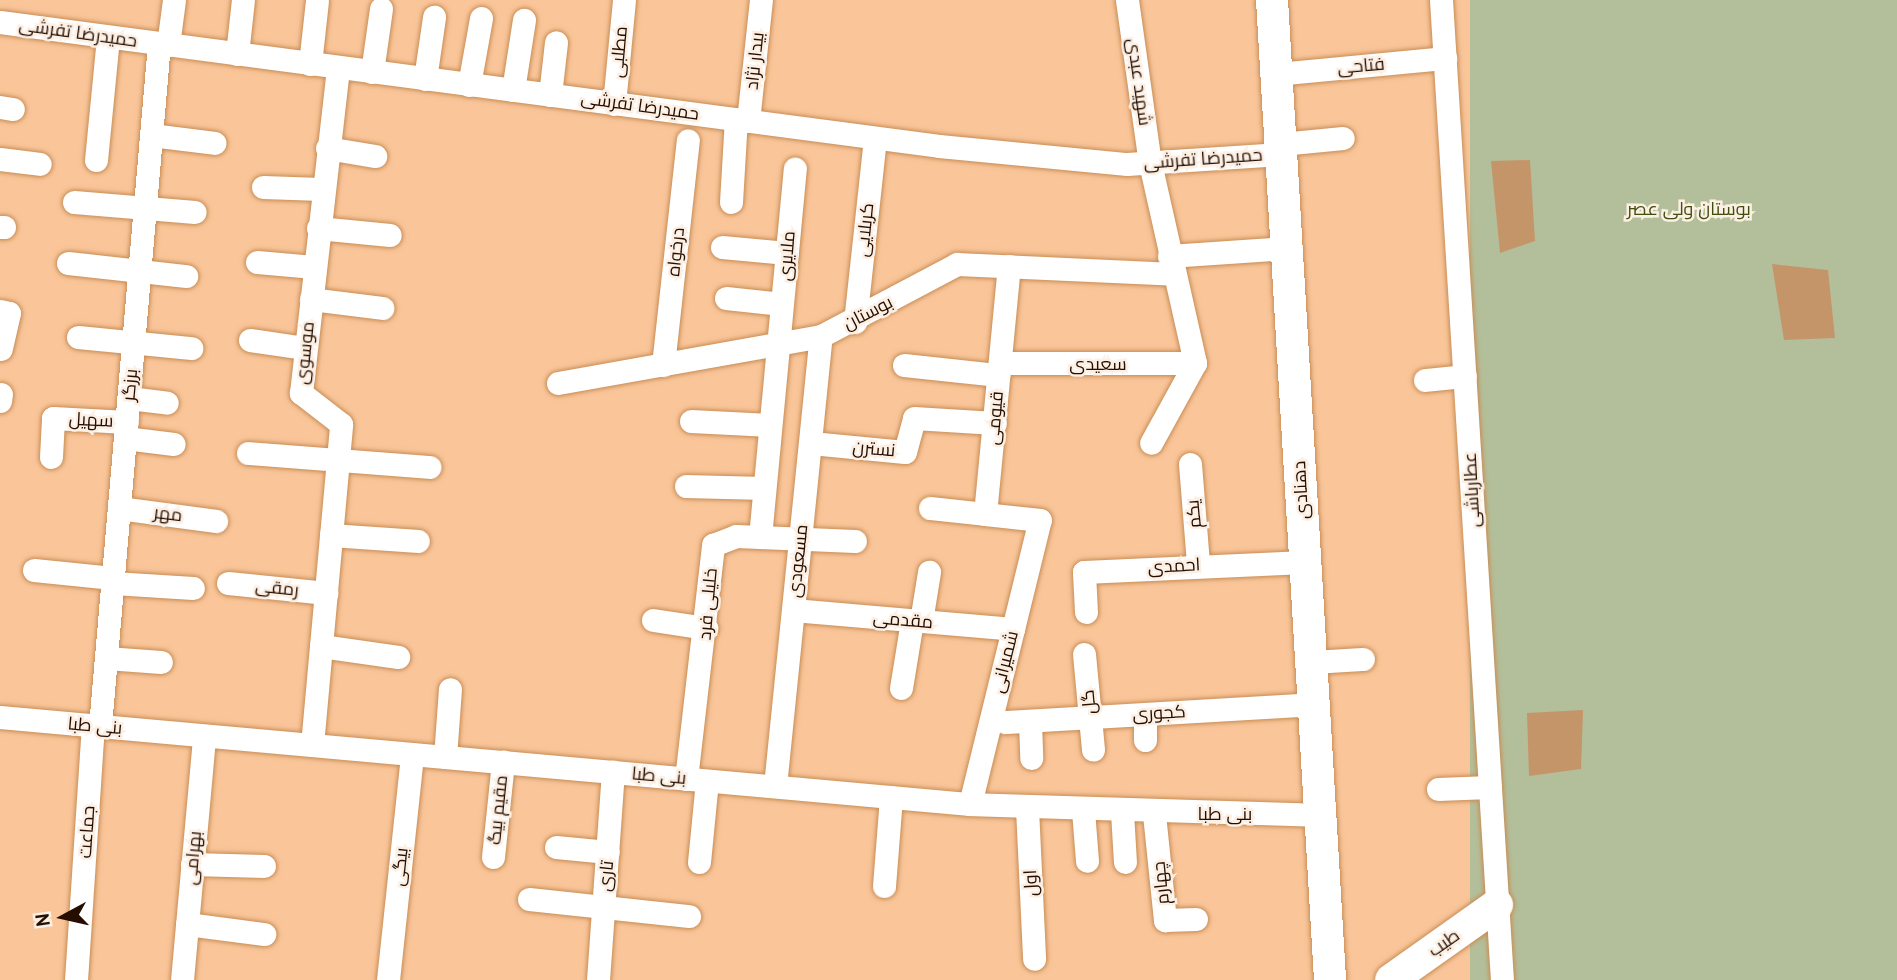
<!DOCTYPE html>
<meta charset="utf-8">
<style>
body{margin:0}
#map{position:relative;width:1897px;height:980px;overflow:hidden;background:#f9c599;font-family:"PT Sans",Cairo,sans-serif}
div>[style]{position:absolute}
.green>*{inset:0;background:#b3bf9a;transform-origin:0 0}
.building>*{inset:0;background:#c5956a}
.roads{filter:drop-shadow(0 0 2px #c98d55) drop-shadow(0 0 2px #c98d55)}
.minor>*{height:23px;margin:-11.5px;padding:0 11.5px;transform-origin:11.5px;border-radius:11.5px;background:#fff}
.secondary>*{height:32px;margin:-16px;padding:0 16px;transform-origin:16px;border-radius:16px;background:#fff}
span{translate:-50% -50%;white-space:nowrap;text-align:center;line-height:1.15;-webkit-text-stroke:5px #fcefe4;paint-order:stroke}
.street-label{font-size:18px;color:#250e00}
.park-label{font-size:18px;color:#404f0d}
.north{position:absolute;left:28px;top:882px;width:70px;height:70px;-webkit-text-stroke:5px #fcefe4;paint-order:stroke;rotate:262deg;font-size:19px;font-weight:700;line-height:28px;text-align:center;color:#250e00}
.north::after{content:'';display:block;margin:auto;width:24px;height:32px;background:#250e00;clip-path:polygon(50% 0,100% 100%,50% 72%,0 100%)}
</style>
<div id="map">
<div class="green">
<i style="left:1470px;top:0;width:427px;height:981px"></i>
</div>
<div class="building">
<i style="clip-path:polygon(1530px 160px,1535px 241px,1500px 253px,1491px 161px)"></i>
<i style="clip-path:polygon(1772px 264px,1828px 270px,1835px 338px,1784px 340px)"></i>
<i style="clip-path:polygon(1583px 710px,1581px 769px,1529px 776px,1527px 713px)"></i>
</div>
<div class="roads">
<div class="minor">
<i style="left:1127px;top:0;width:165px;rotate:82deg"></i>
<i style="left:1150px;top:163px;width:205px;rotate:77.3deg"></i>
<i style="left:1195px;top:363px;width:91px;rotate:118.8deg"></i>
<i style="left:1441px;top:0;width:982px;rotate:86.44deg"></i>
<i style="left:0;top:22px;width:947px;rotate:7.52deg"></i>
<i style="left:939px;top:146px;width:189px;rotate:5.5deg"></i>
<i style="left:1127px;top:164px;width:154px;rotate:-3.7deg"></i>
<i style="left:168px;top:45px;width:45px;rotate:-82.4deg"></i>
<i style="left:237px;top:54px;width:54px;rotate:-83.7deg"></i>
<i style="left:310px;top:64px;width:63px;rotate:-83.7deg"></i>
<i style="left:372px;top:72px;width:64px;rotate:-81.9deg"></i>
<i style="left:1276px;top:74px;width:170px;rotate:-5.4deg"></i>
<i style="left:425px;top:79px;width:63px;rotate:-81.7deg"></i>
<i style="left:469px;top:85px;width:68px;rotate:-79.8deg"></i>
<i style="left:513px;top:90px;width:71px;rotate:-81.1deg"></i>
<i style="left:550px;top:95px;width:53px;rotate:-83.5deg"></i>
<i style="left:614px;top:104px;width:104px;rotate:-84.5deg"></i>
<i style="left:0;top:107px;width:13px;rotate:9deg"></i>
<i style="left:748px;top:121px;width:122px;rotate:-83.9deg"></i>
<i style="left:151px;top:135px;width:64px;rotate:7.1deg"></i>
<i style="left:1281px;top:144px;width:62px;rotate:-5.5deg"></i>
<i style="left:327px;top:148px;width:49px;rotate:9.5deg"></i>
<i style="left:0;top:159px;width:40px;rotate:7.1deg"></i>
<i style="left:96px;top:160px;width:124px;rotate:-84.4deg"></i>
<i style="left:263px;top:187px;width:58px;rotate:2deg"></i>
<i style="left:74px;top:202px;width:121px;rotate:4.7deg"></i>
<i style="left:731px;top:202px;width:83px;rotate:-86.6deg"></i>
<i style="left:0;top:227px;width:4px"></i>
<i style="left:318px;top:228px;width:72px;rotate:5.6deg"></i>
<i style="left:722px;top:247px;width:65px;rotate:5.3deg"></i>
<i style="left:1169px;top:256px;width:118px;rotate:-3.9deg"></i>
<i style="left:257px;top:262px;width:57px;rotate:5deg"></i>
<i style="left:68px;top:263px;width:119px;rotate:6.3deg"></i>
<i style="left:726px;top:298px;width:56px;rotate:6.1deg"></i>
<i style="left:311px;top:299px;width:72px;rotate:7.2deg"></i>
<i style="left:0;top:311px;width:9px;rotate:13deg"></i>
<i style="left:9px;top:313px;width:37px;rotate:103deg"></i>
<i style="left:855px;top:322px;width:185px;rotate:-83.8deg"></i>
<i style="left:78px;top:337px;width:114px;rotate:5.6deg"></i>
<i style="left:250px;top:340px;width:56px;rotate:8.3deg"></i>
<i style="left:1000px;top:363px;width:195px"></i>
<i style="left:663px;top:365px;width:226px;rotate:-83.7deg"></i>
<i style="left:904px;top:365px;width:95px;rotate:6.1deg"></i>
<i style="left:1425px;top:380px;width:40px;rotate:-5.7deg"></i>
<i style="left:558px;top:383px;width:267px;rotate:-10.1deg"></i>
<i style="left:821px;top:336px;width:154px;rotate:-27.9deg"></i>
<i style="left:957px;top:264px;width:217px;rotate:2.6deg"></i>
<i style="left:129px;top:398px;width:38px;rotate:7deg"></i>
<i style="left:0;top:401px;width:7px;rotate:-82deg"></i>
<i style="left:691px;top:421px;width:79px;rotate:2.9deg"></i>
<i style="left:125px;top:438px;width:49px;rotate:7deg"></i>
<i style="left:811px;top:443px;width:94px;rotate:5.5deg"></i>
<i style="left:905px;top:452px;width:35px;rotate:-75deg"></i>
<i style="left:914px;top:418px;width:81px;rotate:3.5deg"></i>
<i style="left:248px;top:453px;width:182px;rotate:4.4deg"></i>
<i style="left:51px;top:457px;width:39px;rotate:-87deg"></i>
<i style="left:53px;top:418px;width:74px;rotate:3.1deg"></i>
<i style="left:1190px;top:464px;width:100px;rotate:85.4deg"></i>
<i style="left:686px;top:486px;width:78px;rotate:1.5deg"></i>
<i style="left:119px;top:508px;width:98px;rotate:7.6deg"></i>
<i style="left:930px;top:508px;width:55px;rotate:6.2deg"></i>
<i style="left:331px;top:535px;width:87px;rotate:3.9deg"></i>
<i style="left:760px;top:537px;width:370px;rotate:-84.6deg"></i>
<i style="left:34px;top:570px;width:79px;rotate:5.8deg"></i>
<i style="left:113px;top:583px;width:80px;rotate:3.6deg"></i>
<i style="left:228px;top:583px;width:99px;rotate:5.8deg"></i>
<i style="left:793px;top:610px;width:221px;rotate:4.9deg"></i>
<i style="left:1086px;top:612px;width:40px;rotate:-92.9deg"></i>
<i style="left:1084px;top:572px;width:221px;rotate:-2.6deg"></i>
<i style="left:653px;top:620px;width:54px;rotate:8.6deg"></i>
<i style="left:921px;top:621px;width:50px;rotate:-80.7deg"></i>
<i style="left:321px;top:646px;width:78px;rotate:8.1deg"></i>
<i style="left:1084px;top:654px;width:96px;rotate:84.6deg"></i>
<i style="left:106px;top:658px;width:55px;rotate:4.2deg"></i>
<i style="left:1311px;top:662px;width:52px;rotate:-3.3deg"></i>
<i style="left:901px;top:688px;width:68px;rotate:-80.7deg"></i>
<i style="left:1145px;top:714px;width:26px;rotate:90deg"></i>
<i style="left:0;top:717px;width:974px;rotate:5.13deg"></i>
<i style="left:970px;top:804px;width:350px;rotate:1.8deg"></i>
<i style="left:1030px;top:721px;width:37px;rotate:88deg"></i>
<i style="left:1005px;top:722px;width:309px;rotate:-3.3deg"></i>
<i style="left:100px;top:726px;width:685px;rotate:-85.06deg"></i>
<i style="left:312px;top:745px;width:322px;rotate:-84.8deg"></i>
<i style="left:341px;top:424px;width:51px;rotate:-142.2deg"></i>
<i style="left:301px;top:393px;width:328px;rotate:-83.5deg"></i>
<i style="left:445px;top:757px;width:68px;rotate:-85.8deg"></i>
<i style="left:686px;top:779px;width:236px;rotate:-83.4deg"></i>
<i style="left:713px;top:545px;width:25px;rotate:-21deg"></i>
<i style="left:736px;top:536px;width:119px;rotate:2.4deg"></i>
<i style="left:775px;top:786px;width:452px;rotate:-84.2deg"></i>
<i style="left:1438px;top:789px;width:52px;rotate:-2.2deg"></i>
<i style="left:970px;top:804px;width:292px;rotate:-76.2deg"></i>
<i style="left:1040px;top:520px;width:55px;rotate:-173.8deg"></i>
<i style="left:985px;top:514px;width:249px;rotate:-84.5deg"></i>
<i style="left:1027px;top:808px;width:151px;rotate:87.3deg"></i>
<i style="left:1083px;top:810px;width:51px;rotate:85.5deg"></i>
<i style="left:1122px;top:812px;width:50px;rotate:86.6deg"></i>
<i style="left:1154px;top:814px;width:107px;rotate:84.1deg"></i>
<i style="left:1165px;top:920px;width:31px;rotate:-2deg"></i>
<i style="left:556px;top:847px;width:52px;rotate:5.5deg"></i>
<i style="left:493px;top:857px;width:96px;rotate:-84deg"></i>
<i style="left:699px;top:862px;width:81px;rotate:-84.4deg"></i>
<i style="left:192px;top:864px;width:72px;rotate:1.6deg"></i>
<i style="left:884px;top:886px;width:89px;rotate:-85.5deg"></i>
<i style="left:529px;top:899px;width:161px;rotate:6.1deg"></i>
<i style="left:187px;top:924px;width:78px;rotate:7.4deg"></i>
<i style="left:76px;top:980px;width:255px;rotate:-86.2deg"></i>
<i style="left:182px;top:980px;width:245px;rotate:-84.8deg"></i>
<i style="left:388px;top:980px;width:227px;rotate:-83.9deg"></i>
<i style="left:598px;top:980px;width:209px;rotate:-85.9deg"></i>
</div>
<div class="secondary">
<i style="left:1272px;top:0;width:982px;rotate:86.61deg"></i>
<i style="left:1391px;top:980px;width:130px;rotate:-35.3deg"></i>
</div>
</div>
<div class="street-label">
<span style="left:78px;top:33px;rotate:8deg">حمیدرضا تفرشی</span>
<span style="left:619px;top:52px;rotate:-85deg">مطلبی</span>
<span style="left:755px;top:61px;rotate:-84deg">بیدار نژاد</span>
<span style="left:1361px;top:66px;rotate:-5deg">فتاحی</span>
<span style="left:1139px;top:82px;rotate:82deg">شهید عبدی</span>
<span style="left:640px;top:106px;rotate:8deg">حمیدرضا تفرشی</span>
<span style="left:1203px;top:159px;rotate:-4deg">حمیدرضا تفرشی</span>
<span style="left:865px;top:230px;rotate:-84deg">کربلایی</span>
<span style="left:676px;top:252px;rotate:-84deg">درخواه</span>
<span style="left:787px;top:256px;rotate:-85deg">ملایری</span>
<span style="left:868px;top:313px;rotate:-27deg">بوستان</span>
<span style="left:305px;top:353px;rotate:-84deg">موسوی</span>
<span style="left:1098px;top:364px">سعیدی</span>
<span style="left:130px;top:385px;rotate:-85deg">برزگر</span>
<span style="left:995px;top:418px;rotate:-85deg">قیومی</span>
<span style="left:91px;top:420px;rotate:3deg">سهیل</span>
<span style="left:874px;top:449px;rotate:5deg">نسترن</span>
<span style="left:1301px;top:490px;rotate:-93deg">دهنادی</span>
<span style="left:1472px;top:490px;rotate:-93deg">عطارباشی</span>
<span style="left:168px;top:514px;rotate:7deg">مهر</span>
<span style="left:1194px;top:514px;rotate:-95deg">یکم</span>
<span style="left:798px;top:561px;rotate:-84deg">مسعودی</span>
<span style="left:1174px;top:566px;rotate:-3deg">احمدی</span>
<span style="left:277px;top:588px;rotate:6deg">رمقی</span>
<span style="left:708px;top:604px;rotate:-85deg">خلیلی فرد</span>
<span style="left:903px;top:620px;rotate:5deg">مقدمی</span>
<span style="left:1005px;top:662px;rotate:-76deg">شمیرانی</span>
<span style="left:1089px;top:702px;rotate:-95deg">گل</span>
<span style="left:1159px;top:713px;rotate:-3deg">کجوری</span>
<span style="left:95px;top:726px;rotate:5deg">بنی طبا</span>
<span style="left:659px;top:776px;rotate:5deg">بنی طبا</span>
<span style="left:498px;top:810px;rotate:-84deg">مقیم بیگ</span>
<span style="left:1225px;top:814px">بنی طبا</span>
<span style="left:87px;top:832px;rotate:-86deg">جماعت</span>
<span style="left:193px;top:858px;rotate:-85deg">بهرامی</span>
<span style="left:400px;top:867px;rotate:-84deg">بیگی</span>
<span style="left:606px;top:876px;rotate:-84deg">تاری</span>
<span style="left:1031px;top:883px;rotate:-93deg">اول</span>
<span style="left:1161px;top:883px;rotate:-96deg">چهارم</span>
<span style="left:1444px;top:943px;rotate:-35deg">طیب</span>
</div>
<div class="park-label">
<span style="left:1689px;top:209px">بوستان ولی عصر</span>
</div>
<div class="north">N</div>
</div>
